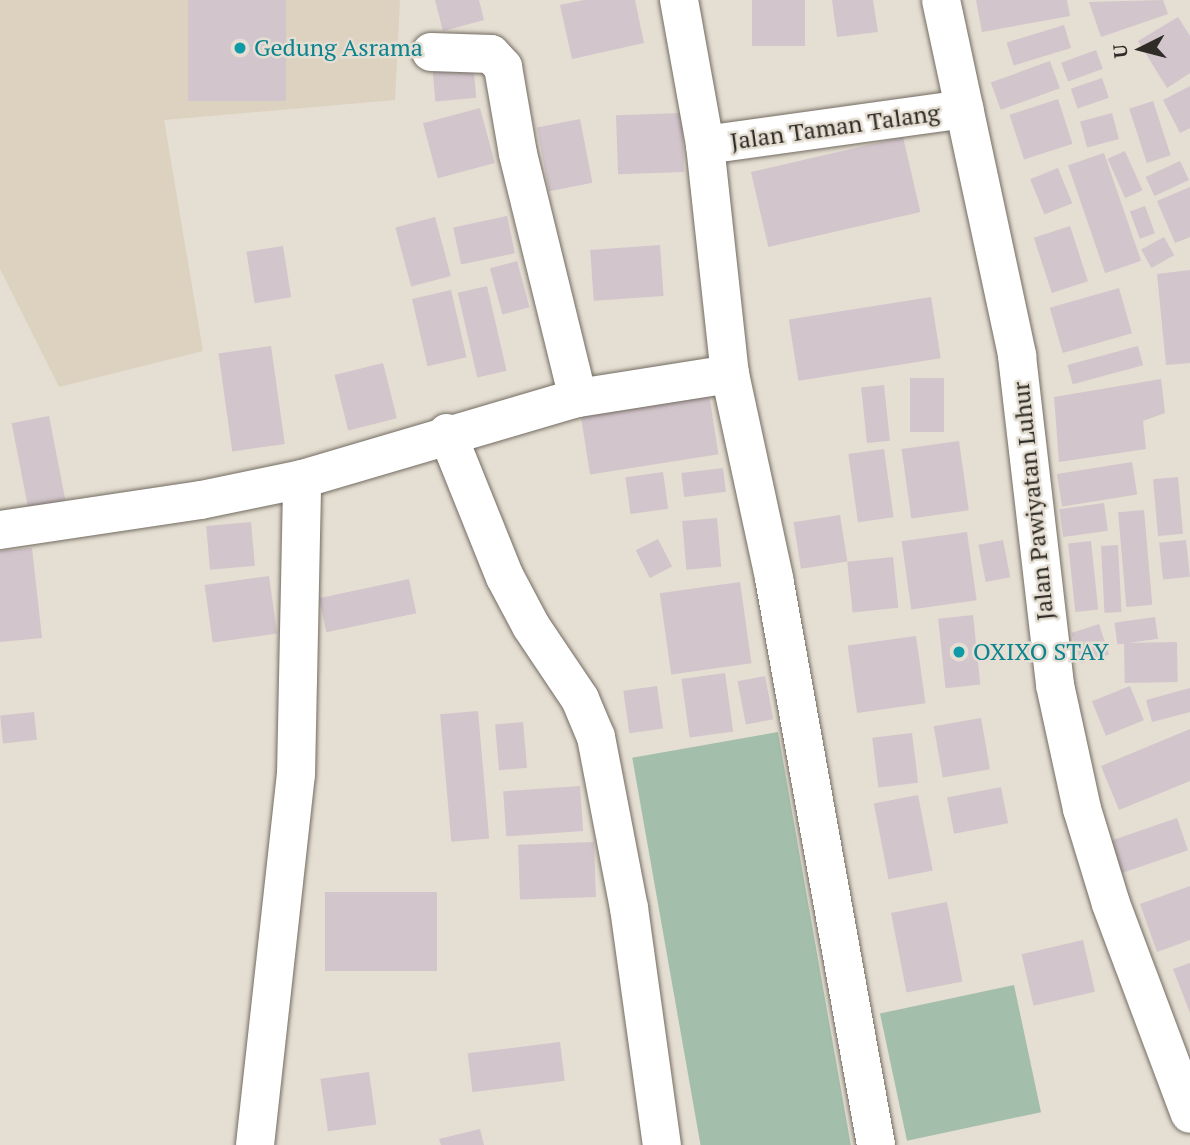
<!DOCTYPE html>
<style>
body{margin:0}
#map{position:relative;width:1190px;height:1145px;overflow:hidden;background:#e5ded2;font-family:"PT Serif",serif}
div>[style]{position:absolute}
.built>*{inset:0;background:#ddd1bf}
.green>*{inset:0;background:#a4beac;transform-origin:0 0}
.building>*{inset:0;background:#d2c5cc;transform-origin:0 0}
.roads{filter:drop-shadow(0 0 2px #736c62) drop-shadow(0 0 2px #736c62)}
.minor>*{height:38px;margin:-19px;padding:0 19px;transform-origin:19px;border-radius:19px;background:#fff}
.secondary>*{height:38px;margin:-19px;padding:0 19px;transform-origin:19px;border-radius:19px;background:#fff}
.dots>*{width:19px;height:19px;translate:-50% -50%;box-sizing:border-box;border:4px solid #e5ded2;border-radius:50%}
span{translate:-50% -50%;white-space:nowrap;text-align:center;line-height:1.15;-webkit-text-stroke:5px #e5ded2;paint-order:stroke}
.culture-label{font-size:24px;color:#0d838f}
.left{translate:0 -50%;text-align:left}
.street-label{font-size:24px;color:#2f2c27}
.north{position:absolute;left:1106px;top:14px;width:70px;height:70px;-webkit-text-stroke:5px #e5ded2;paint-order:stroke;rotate:264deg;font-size:19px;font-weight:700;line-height:28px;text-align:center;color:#2f2c27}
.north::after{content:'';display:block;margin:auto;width:24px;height:32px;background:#2f2c27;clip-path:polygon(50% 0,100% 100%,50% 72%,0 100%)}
</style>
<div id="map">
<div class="built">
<i style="clip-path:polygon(0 0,400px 0,395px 100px,164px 120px,203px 351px,59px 387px,0 269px)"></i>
</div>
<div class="green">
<i style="left:778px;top:732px;width:420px;height:148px;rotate:80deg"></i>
<i style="left:1014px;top:985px;width:130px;height:137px;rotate:78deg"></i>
</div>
<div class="building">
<i style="left:188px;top:0;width:98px;height:101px"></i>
<i style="clip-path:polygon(435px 0,479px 0,484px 20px,443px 31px)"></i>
<i style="clip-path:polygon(584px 0,635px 0,644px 43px,572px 59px,560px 5px)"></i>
<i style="left:752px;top:0;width:53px;height:46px"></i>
<i style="clip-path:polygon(832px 0,873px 0,878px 32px,837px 37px)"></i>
<i style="clip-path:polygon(976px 0,1067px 0,1070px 16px,982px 32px)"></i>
<i style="clip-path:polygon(1163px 0,1168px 14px,1101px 37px,1089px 2px)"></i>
<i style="clip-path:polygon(1178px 17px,1190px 36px,1190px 73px,1167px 88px,1138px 41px)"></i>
<i style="left:1064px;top:25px;width:24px;height:60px;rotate:73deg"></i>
<i style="left:1096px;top:50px;width:20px;height:37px;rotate:70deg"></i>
<i style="left:473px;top:61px;width:37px;height:41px;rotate:85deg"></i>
<i style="left:1050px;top:61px;width:29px;height:63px;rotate:70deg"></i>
<i style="left:1102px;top:78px;width:21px;height:33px;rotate:71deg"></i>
<i style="clip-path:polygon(1190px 86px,1190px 128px,1180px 133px,1163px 100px)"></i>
<i style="left:1058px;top:99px;width:47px;height:51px;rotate:72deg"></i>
<i style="left:1153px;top:101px;width:57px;height:25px;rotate:72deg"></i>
<i style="left:480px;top:108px;width:57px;height:59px;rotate:75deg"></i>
<i style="left:682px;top:113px;width:59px;height:66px;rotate:88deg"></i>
<i style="left:1112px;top:113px;width:27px;height:33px;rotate:75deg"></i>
<i style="left:580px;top:119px;width:65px;height:44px;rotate:79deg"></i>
<i style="left:903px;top:137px;width:77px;height:156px;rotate:77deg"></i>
<i style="left:1125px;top:151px;width:43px;height:19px;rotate:66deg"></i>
<i style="left:1104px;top:153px;width:114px;height:38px;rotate:71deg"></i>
<i style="left:1180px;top:161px;width:21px;height:38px;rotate:65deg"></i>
<i style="left:1058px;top:168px;width:38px;height:30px;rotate:68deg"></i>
<i style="clip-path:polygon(1190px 187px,1190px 237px,1175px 243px,1157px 201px)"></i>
<i style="left:1145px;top:206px;width:29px;height:16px;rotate:70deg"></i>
<i style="left:507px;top:216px;width:38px;height:55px;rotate:78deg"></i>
<i style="left:435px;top:217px;width:61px;height:41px;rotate:75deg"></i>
<i style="left:1070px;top:226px;width:58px;height:38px;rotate:72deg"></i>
<i style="left:1164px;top:237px;width:21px;height:26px;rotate:61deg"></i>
<i style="left:660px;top:245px;width:51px;height:70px;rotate:86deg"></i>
<i style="left:283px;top:246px;width:52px;height:37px;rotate:81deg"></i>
<i style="left:517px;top:261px;width:48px;height:28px;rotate:75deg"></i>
<i style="clip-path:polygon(1190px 270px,1190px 363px,1166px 365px,1157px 274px)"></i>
<i style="left:487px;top:286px;width:87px;height:30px;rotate:77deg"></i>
<i style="left:1119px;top:288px;width:47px;height:72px;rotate:74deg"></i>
<i style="left:451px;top:290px;width:69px;height:40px;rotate:77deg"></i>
<i style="left:931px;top:297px;width:62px;height:144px;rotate:81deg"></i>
<i style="left:271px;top:346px;width:99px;height:53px;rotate:82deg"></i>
<i style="left:1138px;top:346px;width:20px;height:73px;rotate:75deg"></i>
<i style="left:383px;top:363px;width:57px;height:50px;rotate:76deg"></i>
<i style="left:910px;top:378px;width:34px;height:54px"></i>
<i style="clip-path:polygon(1161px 379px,1165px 413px,1143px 421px,1146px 449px,1059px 462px,1054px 397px)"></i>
<i style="left:884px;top:385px;width:56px;height:23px;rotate:84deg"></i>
<i style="left:708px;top:388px;width:67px;height:130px;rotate:81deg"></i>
<i style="left:49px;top:416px;width:97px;height:38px;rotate:79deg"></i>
<i style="left:959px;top:441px;width:70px;height:58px;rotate:82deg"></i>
<i style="left:884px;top:449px;width:69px;height:36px;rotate:82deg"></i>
<i style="left:1132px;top:462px;width:33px;height:76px;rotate:81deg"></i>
<i style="left:723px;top:468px;width:24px;height:42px;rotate:83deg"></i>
<i style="left:663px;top:472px;width:37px;height:38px;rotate:82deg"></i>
<i style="left:1178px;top:477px;width:57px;height:25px;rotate:85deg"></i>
<i style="left:1104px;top:503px;width:28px;height:45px;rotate:82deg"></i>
<i style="left:1144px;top:510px;width:95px;height:26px;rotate:85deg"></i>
<i style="left:840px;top:515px;width:47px;height:47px;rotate:81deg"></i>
<i style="left:717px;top:518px;width:49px;height:35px;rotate:85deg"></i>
<i style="left:251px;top:522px;width:44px;height:45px;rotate:85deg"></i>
<i style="left:967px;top:532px;width:69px;height:66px;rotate:82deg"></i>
<i style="left:658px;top:539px;width:31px;height:25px;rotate:63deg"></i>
<i style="left:1003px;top:540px;width:38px;height:25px;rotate:79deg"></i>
<i style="left:1186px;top:540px;width:37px;height:27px;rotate:84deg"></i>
<i style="left:1091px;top:541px;width:69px;height:23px;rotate:84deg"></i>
<i style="left:1118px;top:545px;width:67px;height:17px;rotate:87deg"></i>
<i style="clip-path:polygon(32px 548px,42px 638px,0 642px,0 551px)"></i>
<i style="left:893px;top:557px;width:51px;height:46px;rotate:84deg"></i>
<i style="left:269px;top:576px;width:58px;height:65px;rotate:82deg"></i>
<i style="left:409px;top:579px;width:35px;height:92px;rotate:78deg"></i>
<i style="left:740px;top:582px;width:82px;height:81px;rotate:82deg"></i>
<i style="left:973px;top:615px;width:70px;height:35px;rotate:84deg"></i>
<i style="left:1155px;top:617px;width:22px;height:41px;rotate:82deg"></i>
<i style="left:1099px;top:624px;width:32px;height:29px;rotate:72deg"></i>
<i style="left:916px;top:636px;width:68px;height:69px;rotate:82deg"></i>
<i style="left:1177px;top:642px;width:40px;height:53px;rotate:89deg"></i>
<i style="left:725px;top:673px;width:59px;height:44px;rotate:82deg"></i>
<i style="left:765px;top:676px;width:44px;height:28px;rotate:79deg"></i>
<i style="left:657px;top:686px;width:43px;height:34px;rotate:82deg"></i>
<i style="left:1130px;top:686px;width:37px;height:41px;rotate:68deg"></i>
<i style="clip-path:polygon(1190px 688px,1190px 712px,1152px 722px,1146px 700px)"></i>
<i style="left:478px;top:711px;width:128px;height:38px;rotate:85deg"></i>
<i style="left:34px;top:712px;width:28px;height:34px;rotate:84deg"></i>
<i style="left:981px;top:718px;width:52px;height:48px;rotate:80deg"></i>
<i style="left:523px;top:722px;width:46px;height:28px;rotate:85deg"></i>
<i style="clip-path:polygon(1190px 729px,1190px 781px,1119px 810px,1101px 766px)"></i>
<i style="left:912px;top:733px;width:50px;height:40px;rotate:83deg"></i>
<i style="left:580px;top:786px;width:45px;height:77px;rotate:86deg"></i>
<i style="left:1001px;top:787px;width:37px;height:55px;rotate:79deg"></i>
<i style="left:918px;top:795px;width:77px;height:45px;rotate:79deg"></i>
<i style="left:1177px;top:818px;width:34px;height:73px;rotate:71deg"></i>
<i style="left:594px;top:842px;width:55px;height:76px;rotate:88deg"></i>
<i style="clip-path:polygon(1190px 886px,1190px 940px,1157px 952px,1140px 904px)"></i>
<i style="left:437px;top:892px;width:79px;height:112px;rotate:90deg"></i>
<i style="left:947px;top:902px;width:81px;height:57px;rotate:79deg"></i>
<i style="left:1083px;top:940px;width:53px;height:63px;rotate:77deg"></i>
<i style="clip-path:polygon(1190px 963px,1190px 1013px,1173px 969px)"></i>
<i style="left:560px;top:1042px;width:39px;height:93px;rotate:83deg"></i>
<i style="left:369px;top:1072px;width:53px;height:49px;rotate:82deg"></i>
<i style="clip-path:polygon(480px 1129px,484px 1145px,441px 1145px,439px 1139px)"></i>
</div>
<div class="roads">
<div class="minor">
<i style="left:679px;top:0;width:147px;rotate:79.8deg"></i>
<i style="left:705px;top:145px;width:230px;rotate:83.8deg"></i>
<i style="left:730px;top:374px;width:209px;rotate:77.8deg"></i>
<i style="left:774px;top:578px;width:576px;rotate:79.8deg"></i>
<i style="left:431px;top:52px;width:60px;rotate:1.9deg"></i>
<i style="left:491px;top:54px;width:18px;rotate:47deg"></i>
<i style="left:503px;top:67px;width:88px;rotate:80.2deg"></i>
<i style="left:518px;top:154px;width:251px;rotate:76.2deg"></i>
<i style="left:705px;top:145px;width:262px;rotate:-7.9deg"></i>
<i style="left:447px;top:433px;width:155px;rotate:68.1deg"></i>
<i style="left:505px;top:577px;width:55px;rotate:62deg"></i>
<i style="left:531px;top:626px;width:88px;rotate:56.1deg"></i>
<i style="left:580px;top:699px;width:41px;rotate:67.2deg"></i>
<i style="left:596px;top:737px;width:174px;rotate:79.1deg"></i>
<i style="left:629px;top:908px;width:239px;rotate:82.1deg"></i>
<i style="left:0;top:530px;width:203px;rotate:-8.5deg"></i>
<i style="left:201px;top:500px;width:103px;rotate:-11.7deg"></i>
<i style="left:302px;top:479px;width:288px;rotate:-16.4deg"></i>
<i style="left:578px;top:398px;width:154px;rotate:-9deg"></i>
<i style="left:255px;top:1145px;width:372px;rotate:-83.7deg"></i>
<i style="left:296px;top:775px;width:296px;rotate:-88.8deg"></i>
</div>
<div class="secondary">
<i style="left:941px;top:0;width:364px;rotate:77.9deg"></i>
<i style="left:1017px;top:356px;width:331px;rotate:83.4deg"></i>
<i style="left:1055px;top:685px;width:127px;rotate:77.7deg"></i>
<i style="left:1082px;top:809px;width:99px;rotate:73deg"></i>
<i style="left:1111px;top:904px;width:224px;rotate:69.4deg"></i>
</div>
</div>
<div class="dots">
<i style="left:240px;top:48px;background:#0f9aa8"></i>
<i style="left:959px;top:652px;background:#0f9aa8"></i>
</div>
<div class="culture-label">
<span class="left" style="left:254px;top:48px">Gedung Asrama</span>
<span class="left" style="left:973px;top:652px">OXIXO STAY</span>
</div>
<div class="street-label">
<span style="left:835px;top:127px;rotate:-8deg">Jalan Taman Talang</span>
<span style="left:1033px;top:501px;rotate:-96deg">Jalan Pawiyatan Luhur</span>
</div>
<div class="north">U</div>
</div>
